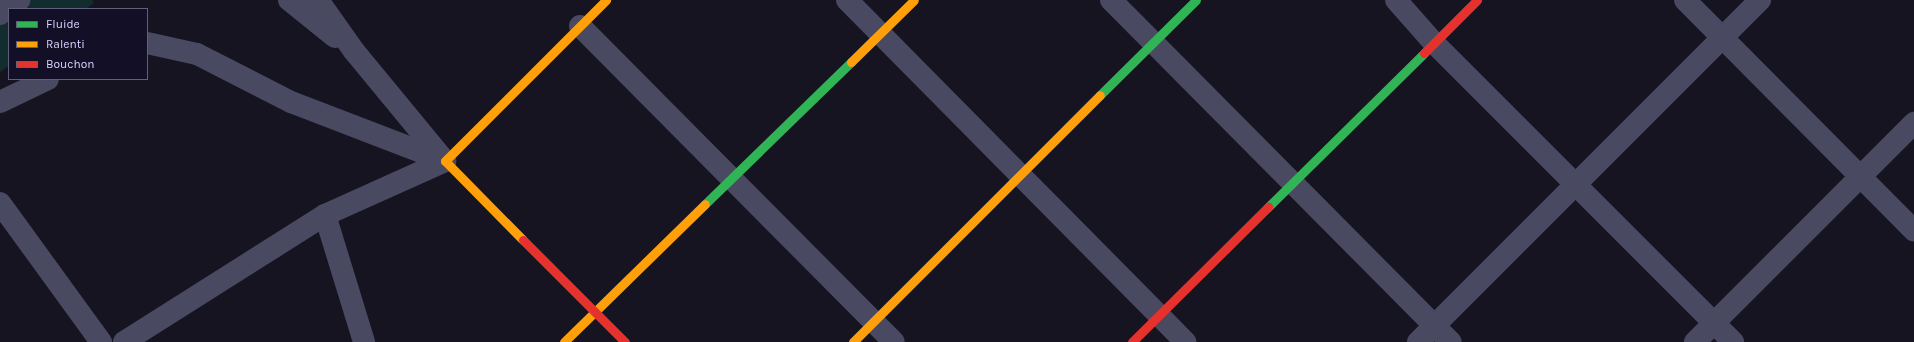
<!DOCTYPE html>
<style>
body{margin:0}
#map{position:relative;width:1914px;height:342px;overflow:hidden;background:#161421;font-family:Karla,sans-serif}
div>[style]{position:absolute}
.green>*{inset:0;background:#132c2d}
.street>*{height:22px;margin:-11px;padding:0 11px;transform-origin:11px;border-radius:11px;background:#4a4962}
.fast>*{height:9px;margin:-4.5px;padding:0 4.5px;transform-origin:4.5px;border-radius:4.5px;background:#30b455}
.slow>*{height:9px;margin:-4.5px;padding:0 4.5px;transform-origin:4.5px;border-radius:4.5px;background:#ff9f0a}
.jam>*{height:9px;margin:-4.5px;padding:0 4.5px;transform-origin:4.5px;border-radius:4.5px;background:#e5322d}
span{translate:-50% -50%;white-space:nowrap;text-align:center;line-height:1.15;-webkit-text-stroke:3.5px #130f26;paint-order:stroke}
.legend{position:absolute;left:8px;top:8px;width:140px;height:72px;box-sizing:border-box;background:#130f26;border:1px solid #625e7d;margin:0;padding:5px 7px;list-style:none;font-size:12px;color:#d9d4ff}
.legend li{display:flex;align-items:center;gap:8px;height:20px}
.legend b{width:20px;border:1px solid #625e7d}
</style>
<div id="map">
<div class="green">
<i style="clip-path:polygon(31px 0,92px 0,94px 3px,86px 9px,19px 9px)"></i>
<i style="clip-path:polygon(9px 16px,9px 66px,0 72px,0 23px)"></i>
</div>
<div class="street">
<i style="left:289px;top:0;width:59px;rotate:38.8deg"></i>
<i style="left:318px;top:0;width:62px;rotate:54.8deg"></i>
<i style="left:354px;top:51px;width:141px;rotate:50.5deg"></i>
<i style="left:847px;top:0;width:481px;rotate:45.3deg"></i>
<i style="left:1111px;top:0;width:482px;rotate:45.2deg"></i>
<i style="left:1396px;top:0;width:57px;rotate:48.5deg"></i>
<i style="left:1434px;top:43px;width:423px;rotate:45deg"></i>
<i style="left:1685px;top:0;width:325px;rotate:45.2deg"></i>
<i style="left:0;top:14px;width:24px;rotate:-36deg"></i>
<i style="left:580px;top:26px;width:445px;rotate:45.2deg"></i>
<i style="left:147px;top:43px;width:51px;rotate:12.4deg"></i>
<i style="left:197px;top:54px;width:106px;rotate:27.1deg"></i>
<i style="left:291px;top:102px;width:165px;rotate:21deg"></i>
<i style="left:0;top:102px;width:53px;rotate:-25.6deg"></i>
<i style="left:0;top:203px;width:172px;rotate:54deg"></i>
<i style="left:325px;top:215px;width:133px;rotate:72.9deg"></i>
<i style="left:124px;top:342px;width:238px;rotate:-32.3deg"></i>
<i style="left:325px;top:215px;width:132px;rotate:-24.2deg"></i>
<i style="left:1418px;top:342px;width:484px;rotate:-45deg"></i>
<i style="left:1695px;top:342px;width:310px;rotate:-45deg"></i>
</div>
<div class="fast">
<i style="left:1100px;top:95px;width:135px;rotate:-44.7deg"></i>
<i style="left:705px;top:204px;width:204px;rotate:-44.2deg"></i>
<i style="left:1268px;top:207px;width:219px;rotate:-44.6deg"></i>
</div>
<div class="slow">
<i style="left:851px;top:62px;width:88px;rotate:-44.5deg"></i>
<i style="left:523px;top:240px;width:111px;rotate:-134.6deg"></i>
<i style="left:445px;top:161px;width:228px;rotate:-45deg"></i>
<i style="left:564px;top:342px;width:197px;rotate:-44.4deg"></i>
<i style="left:853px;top:342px;width:349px;rotate:-45deg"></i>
</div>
<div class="jam">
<i style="left:1424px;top:53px;width:75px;rotate:-45deg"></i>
<i style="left:523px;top:240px;width:144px;rotate:45deg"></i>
<i style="left:1132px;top:342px;width:192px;rotate:-44.8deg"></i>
</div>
<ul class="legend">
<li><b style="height:5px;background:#30b455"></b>Fluide</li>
<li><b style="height:5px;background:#ff9f0a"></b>Ralenti</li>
<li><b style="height:5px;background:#e5322d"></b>Bouchon</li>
</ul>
</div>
